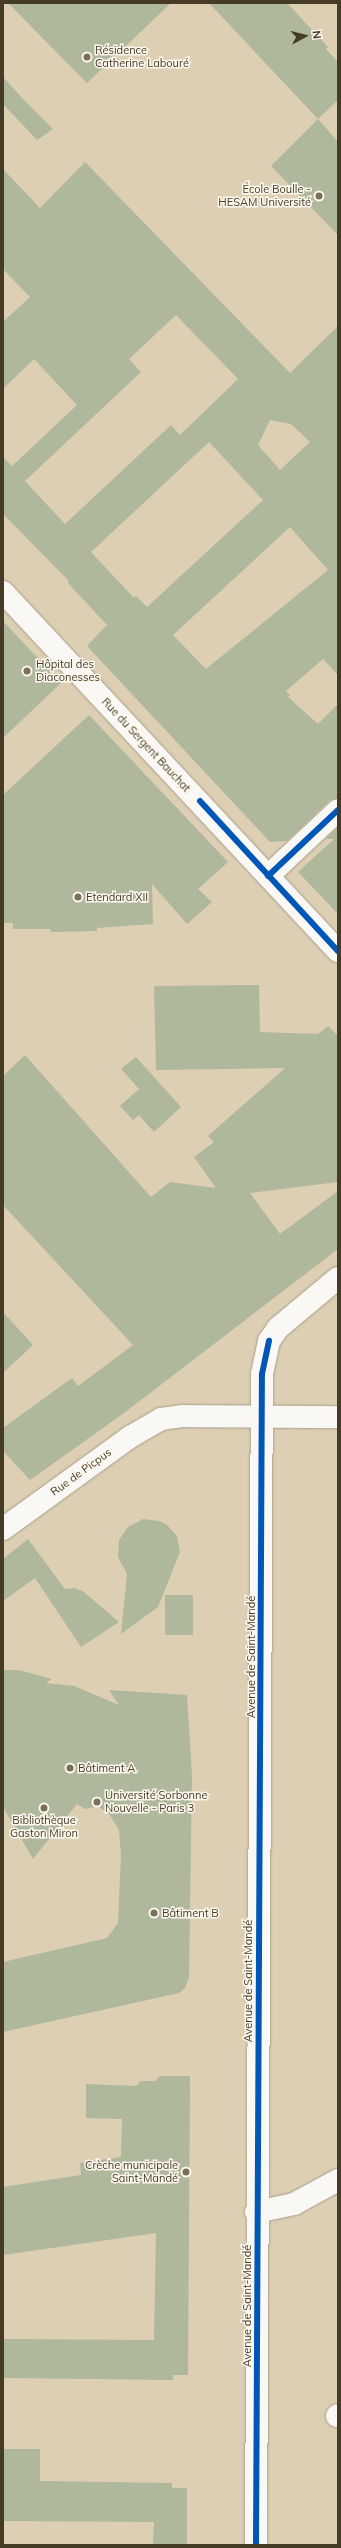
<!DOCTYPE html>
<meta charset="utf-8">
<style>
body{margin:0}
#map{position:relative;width:341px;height:2548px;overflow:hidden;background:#ddcfb4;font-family:Mulish,sans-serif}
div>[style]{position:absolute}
.building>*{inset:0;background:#afb79c;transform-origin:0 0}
.roads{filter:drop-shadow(0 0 1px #a99f8a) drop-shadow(0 0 1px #a99f8a)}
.minor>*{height:22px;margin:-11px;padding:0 11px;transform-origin:11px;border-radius:11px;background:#faf8f4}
.cycleway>*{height:6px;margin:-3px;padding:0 3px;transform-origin:3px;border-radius:3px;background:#0057b8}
.dots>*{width:11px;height:11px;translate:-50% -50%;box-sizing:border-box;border:2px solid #fdf8ee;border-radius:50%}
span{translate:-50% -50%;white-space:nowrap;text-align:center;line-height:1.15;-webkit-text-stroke:3px #fdf8ee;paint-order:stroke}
.poi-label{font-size:11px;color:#453b27}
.left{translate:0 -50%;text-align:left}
.right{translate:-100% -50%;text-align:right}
.street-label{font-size:11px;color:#453b27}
.frame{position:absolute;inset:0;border:4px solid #453b27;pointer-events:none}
.north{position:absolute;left:285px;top:16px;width:40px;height:40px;-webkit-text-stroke:3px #fdf8ee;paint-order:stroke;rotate:83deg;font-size:11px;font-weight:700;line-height:16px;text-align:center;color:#453b27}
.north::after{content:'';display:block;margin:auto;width:14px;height:18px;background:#453b27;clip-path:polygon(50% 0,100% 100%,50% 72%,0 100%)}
</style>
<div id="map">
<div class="building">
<i style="clip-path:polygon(8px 3px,171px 3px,87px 83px)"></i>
<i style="clip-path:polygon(209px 3px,287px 3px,328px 47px,326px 49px,338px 62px,338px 100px,318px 119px,338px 142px,338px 235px,271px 166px,318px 119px)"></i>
<i style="clip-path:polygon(3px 77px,26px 102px,53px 129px,37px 140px,3px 104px)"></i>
<i style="clip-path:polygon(evenodd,85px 162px,290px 373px,338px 326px,338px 675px,323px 659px,286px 691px,290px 695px,288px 697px,318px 724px,338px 704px,338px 798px,329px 801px,287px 841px,270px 842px,87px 646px,107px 625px,68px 583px,69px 581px,3px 514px,3px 457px,12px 466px,77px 405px,34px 359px,3px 389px,3px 322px,30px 297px,3px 269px,3px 169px,40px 208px,85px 162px,176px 315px,238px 379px,180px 435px,171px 425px,65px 524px,25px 481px,141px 372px,129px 359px,176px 315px,85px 162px,270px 420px,291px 424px,310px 442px,280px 470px,258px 445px,270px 420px,85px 162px,209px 442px,263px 500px,147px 607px,136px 596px,134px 598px,91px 552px,209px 442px,85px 162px,290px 527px,328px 570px,206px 669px,173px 635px,290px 527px)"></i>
<i style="clip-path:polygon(3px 621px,61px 683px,3px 738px)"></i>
<i style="clip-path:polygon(89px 715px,228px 862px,198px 889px,212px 902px,187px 924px,152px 884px,153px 924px,97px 928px,97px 931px,51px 932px,51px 929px,13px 929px,13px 923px,3px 923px,3px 795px)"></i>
<i style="clip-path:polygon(338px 827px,338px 914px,298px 872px,334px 839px,326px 839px)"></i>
<i style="clip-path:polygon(259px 985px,260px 1032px,318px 1034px,328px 1026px,338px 1036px,338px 1182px,250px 1193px,280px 1234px,338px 1191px,338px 1249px,124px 1413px,30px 1480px,3px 1451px,3px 1428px,72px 1378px,78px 1386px,133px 1345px,3px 1205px,3px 1076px,25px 1055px,151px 1197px,170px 1182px,216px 1188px,194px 1157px,214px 1142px,208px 1136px,285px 1068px,156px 1070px,154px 986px)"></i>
<i style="clip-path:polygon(136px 1057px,181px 1107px,154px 1132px,139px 1115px,133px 1120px,120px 1106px,139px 1089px,121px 1069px)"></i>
<i style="clip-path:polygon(3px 1312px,33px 1345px,3px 1373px)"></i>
<i style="clip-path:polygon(143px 1519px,159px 1521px,166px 1524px,177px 1536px,180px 1552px,158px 1607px,121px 1634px,127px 1574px,118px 1557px,119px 1540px,128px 1527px)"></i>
<i style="clip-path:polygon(28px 1539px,65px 1589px,75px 1588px,84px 1592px,119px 1622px,81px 1647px,35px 1578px,3px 1601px,3px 1559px)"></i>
<i style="left:165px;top:1595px;width:28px;height:40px"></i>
<i style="clip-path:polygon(3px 1670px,19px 1670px,52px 1679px,46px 1683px,74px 1686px,119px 1705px,109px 1690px,187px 1695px,192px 1776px,189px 1977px,185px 1988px,179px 1993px,3px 2032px,3px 1962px,107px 1938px,118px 1923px,121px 1855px,119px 1830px,109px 1814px,98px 1806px,85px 1809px,77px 1804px,33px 1859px,3px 1807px)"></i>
<i style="clip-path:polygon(160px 2076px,190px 2076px,188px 2375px,173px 2375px,173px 2380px,3px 2378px,3px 2339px,154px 2340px,156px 2233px,3px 2255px,3px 2187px,81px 2175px,80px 2163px,121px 2157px,122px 2119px,86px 2118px,86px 2084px,136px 2086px,141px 2081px,155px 2081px)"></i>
<i style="clip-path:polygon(3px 2449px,40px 2449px,40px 2481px,172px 2483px,172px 2488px,187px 2488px,187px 2545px,153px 2545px,154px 2522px,3px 2521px)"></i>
</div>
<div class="roads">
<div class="minor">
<i style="left:3px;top:592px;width:491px;rotate:47deg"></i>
<i style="left:268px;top:876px;width:96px;rotate:-43.3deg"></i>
<i style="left:3px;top:1529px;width:157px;rotate:-35.9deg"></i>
<i style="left:130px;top:1437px;width:36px;rotate:-30deg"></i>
<i style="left:161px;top:1419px;width:21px;rotate:-8deg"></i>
<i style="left:182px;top:1416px;width:156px;rotate:0.4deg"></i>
<i style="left:256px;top:2212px;width:39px;rotate:-12deg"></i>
<i style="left:294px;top:2204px;width:50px;rotate:-28.6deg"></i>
<i style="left:337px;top:2416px;width:1px;rotate:-45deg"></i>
<i style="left:256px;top:2545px;width:1171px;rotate:-89.71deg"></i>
<i style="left:262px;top:1374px;width:34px;rotate:-78deg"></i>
<i style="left:269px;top:1341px;width:16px;rotate:-55deg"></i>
<i style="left:278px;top:1328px;width:78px;rotate:-39.8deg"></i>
</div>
</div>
<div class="cycleway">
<i style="left:200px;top:801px;width:204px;rotate:47.4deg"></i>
<i style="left:268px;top:876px;width:96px;rotate:-43.3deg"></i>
<i style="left:256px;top:2545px;width:1171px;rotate:-89.71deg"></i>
<i style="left:262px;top:1374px;width:34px;rotate:-78deg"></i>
</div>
<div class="dots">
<i style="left:87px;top:57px;background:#7a6f58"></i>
<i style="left:319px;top:196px;background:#7a6f58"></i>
<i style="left:27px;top:671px;background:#7a6f58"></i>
<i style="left:78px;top:897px;background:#7a6f58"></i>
<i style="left:70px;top:1768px;background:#7a6f58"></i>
<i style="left:97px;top:1802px;background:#7a6f58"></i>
<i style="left:44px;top:1808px;background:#7a6f58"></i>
<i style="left:154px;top:1913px;background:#7a6f58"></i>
<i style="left:186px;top:2172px;background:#7a6f58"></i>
</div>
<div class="poi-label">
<span class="left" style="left:95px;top:57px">Résidence<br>Catherine Labouré</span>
<span class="right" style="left:311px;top:196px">École Boulle -<br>HESAM Université</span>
<span class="left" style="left:36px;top:671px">Hôpital des<br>Diaconesses</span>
<span class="left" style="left:86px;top:897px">Etendard XII</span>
<span class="left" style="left:78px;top:1768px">Bâtiment A</span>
<span class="left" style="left:105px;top:1802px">Université Sorbonne<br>Nouvelle - Paris 3</span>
<span style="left:44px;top:1827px">Bibliothèque<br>Gaston Miron</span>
<span class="left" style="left:162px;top:1913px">Bâtiment B</span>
<span class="right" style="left:178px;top:2172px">Crèche municipale<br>Saint-Mandé</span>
</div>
<div class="street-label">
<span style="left:146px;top:745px;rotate:47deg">Rue du Sergent Bauchat</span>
<span style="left:81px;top:1472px;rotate:-36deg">Rue de Picpus</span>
<span style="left:251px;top:1657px;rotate:-90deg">Avenue de Saint-Mandé</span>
<span style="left:248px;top:1981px;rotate:-90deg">Avenue de Saint-Mandé</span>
<span style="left:247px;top:2306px;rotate:-90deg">Avenue de Saint-Mandé</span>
</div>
<div class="frame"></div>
<div class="north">N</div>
</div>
